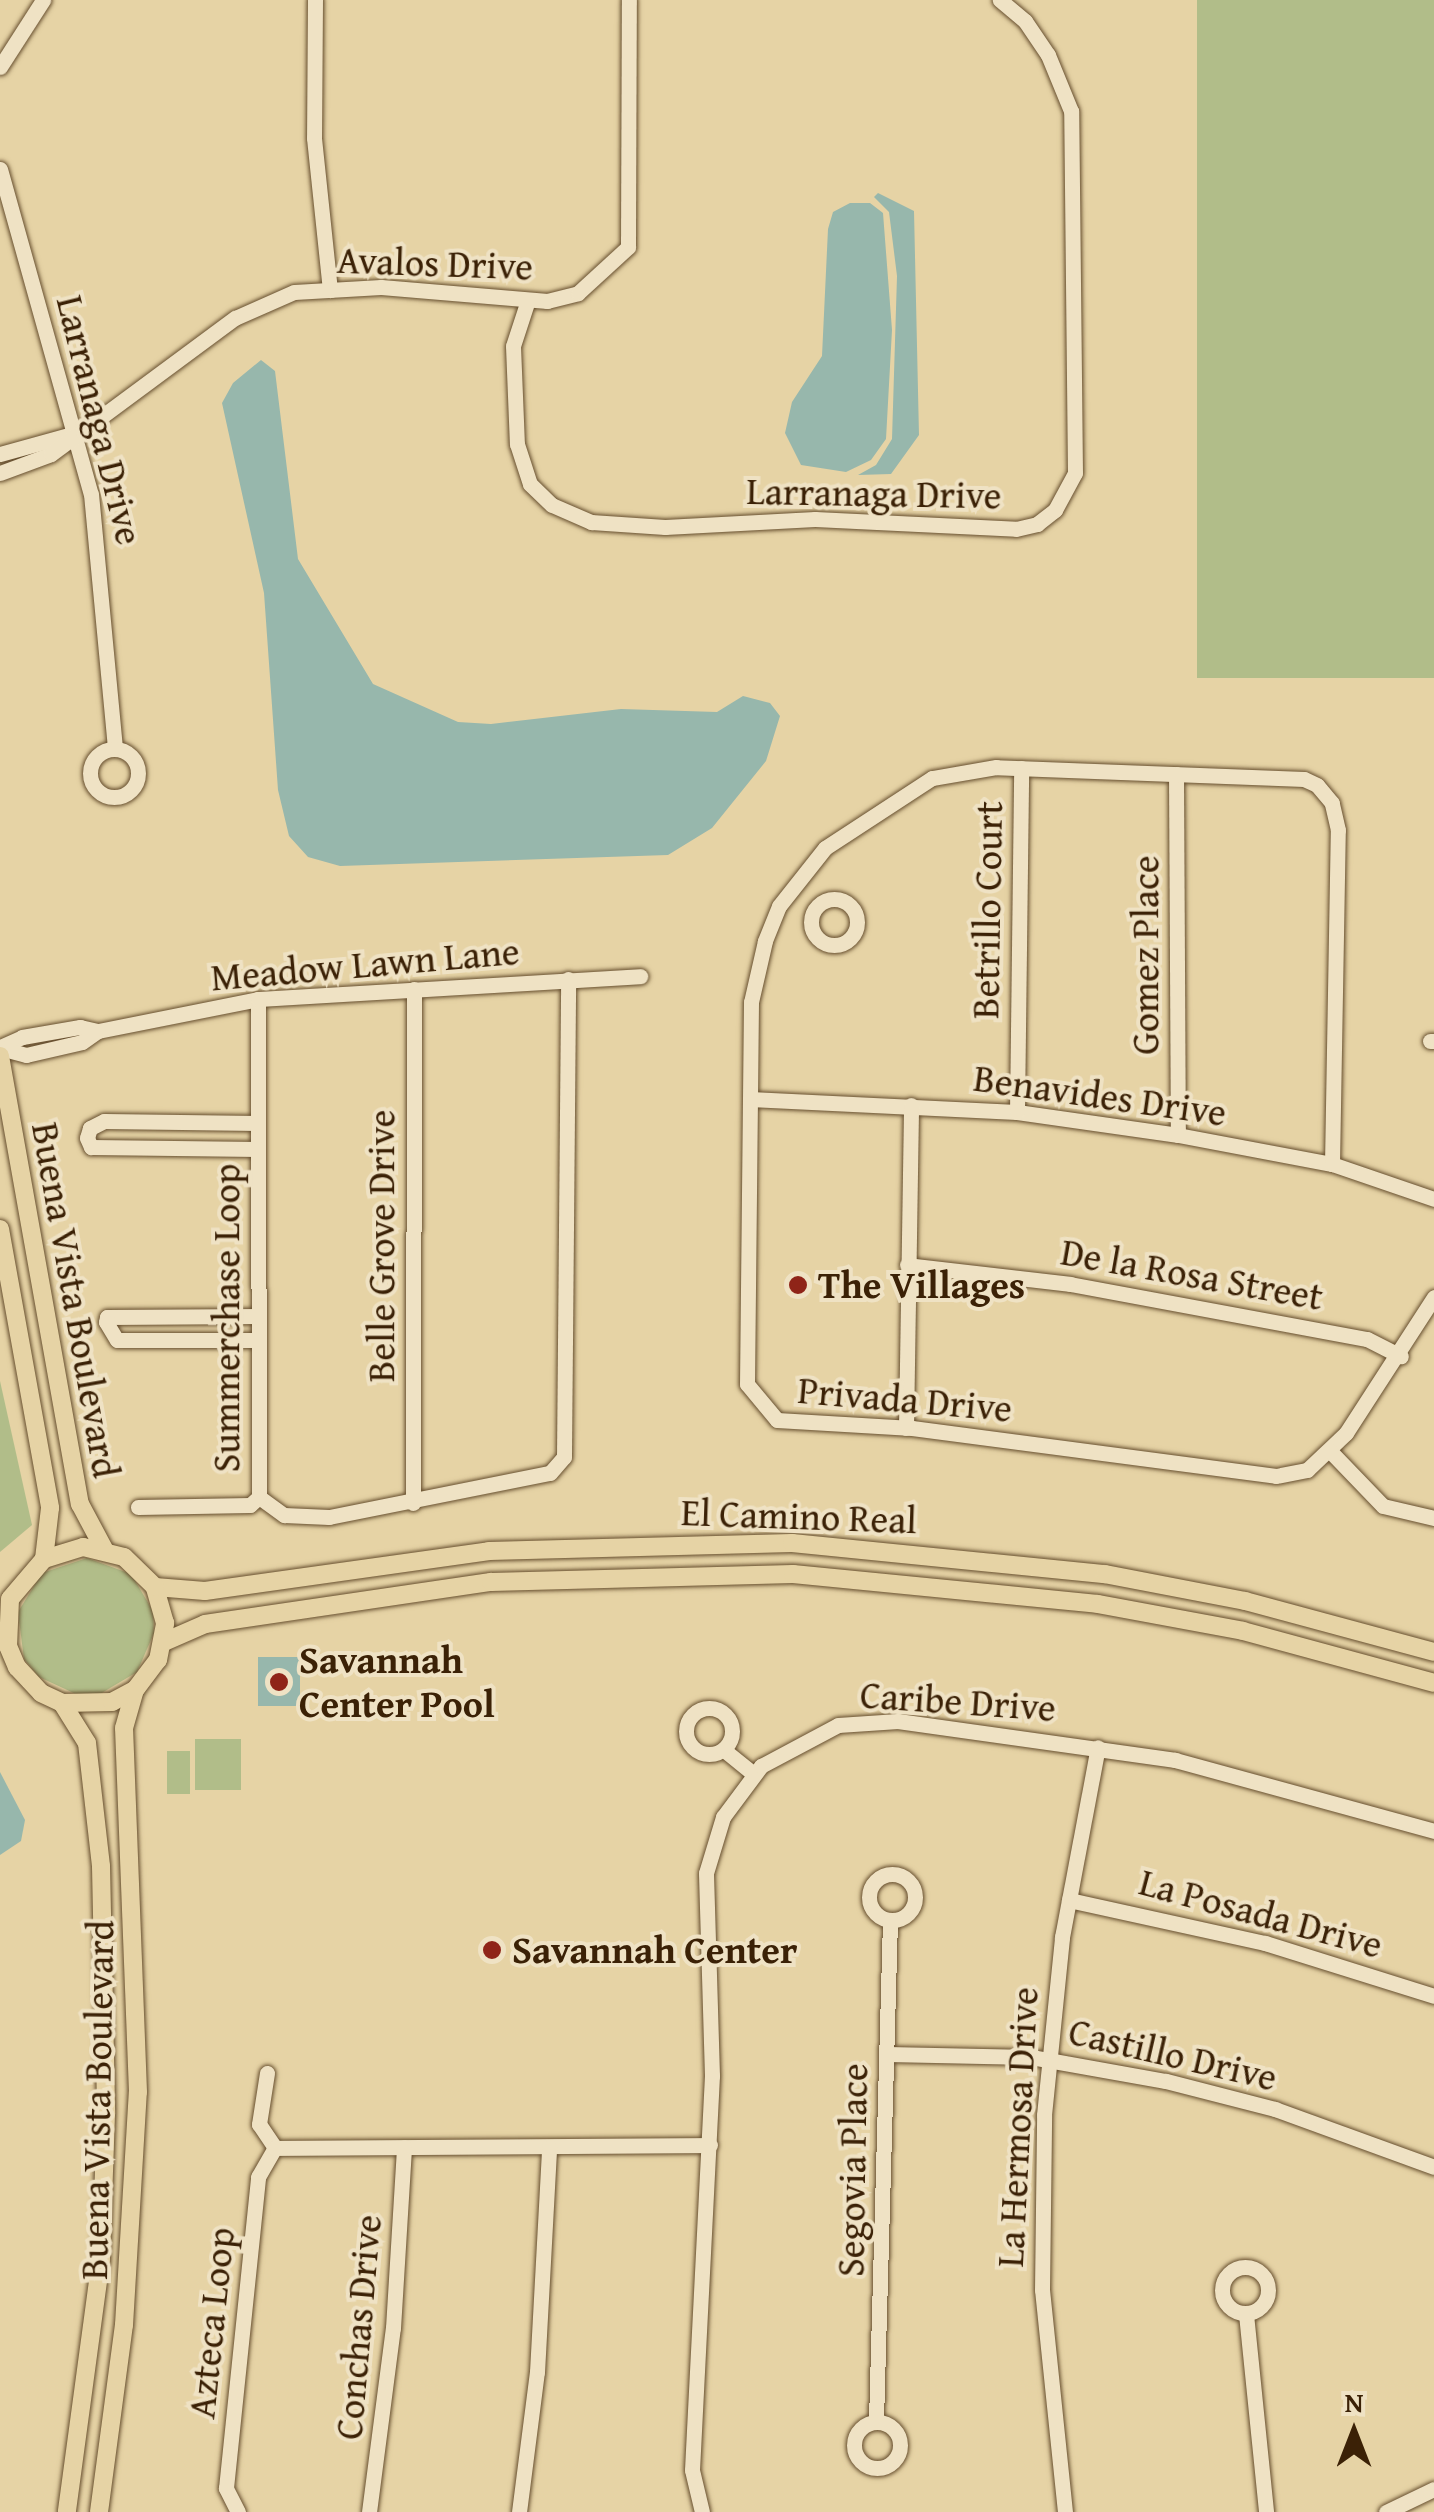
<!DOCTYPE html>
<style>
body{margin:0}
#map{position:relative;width:1434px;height:2512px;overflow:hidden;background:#e6d3a5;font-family:"Gentium Book Plus",serif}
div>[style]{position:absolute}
.green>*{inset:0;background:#b1bd89;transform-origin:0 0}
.water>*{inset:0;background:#97b7ac;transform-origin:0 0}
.roads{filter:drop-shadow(0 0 2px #664e2e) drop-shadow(0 0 2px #664e2e)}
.minor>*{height:15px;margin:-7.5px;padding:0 7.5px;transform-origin:7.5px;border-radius:7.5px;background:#efe2c4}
.minor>.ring{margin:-7.5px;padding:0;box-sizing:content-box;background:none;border:15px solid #efe2c4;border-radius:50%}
.major>*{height:18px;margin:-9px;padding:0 9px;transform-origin:9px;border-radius:9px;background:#e6d3a5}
.dots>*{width:28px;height:28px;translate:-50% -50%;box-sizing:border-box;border:5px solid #efe2c4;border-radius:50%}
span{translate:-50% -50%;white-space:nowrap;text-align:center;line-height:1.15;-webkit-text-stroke:8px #efe2c4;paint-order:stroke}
.street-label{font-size:38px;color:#3b2106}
.poi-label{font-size:38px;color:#3b2106;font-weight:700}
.left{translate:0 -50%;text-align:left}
.north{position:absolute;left:1304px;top:2382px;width:100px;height:100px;-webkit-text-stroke:8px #efe2c4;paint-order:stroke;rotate:0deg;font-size:28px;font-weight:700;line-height:40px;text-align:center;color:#3b2106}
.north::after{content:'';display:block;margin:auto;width:35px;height:45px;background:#3b2106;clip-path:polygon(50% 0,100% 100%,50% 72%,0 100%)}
</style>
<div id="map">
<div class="green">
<i style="left:1197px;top:0;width:237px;height:678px"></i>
<i style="clip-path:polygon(0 1381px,32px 1525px,0 1552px)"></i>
<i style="clip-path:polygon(87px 1558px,131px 1574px,153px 1611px,154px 1633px,137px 1672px,100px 1694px,78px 1695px,39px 1677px,24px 1659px,18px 1612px,42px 1573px)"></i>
<i style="left:241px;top:1739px;width:51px;height:46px;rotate:90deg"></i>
<i style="left:167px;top:1751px;width:23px;height:43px"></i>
</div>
<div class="water">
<i style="clip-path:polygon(878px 193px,914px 211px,919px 435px,891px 474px,858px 475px,876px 465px,892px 439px,897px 276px,889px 212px,874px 197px)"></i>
<i style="clip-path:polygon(850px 203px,870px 203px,883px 213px,892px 330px,886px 439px,871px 460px,846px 472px,801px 465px,785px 433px,792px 402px,822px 356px,828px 229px,833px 212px)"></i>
<i style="clip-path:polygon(261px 360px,275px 371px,298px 559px,373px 684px,458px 722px,491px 724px,621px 709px,717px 712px,743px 696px,770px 703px,780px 716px,766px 761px,712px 828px,668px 855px,340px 866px,308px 857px,289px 836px,278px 790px,264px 593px,222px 403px,233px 383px)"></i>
<i style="left:300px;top:1657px;width:49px;height:42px;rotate:90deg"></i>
<i style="clip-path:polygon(0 1772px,25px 1820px,21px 1841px,0 1855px)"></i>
</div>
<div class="roads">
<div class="minor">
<i style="left:315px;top:0;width:138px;rotate:90.4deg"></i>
<i style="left:314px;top:138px;width:153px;rotate:84deg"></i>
<i style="left:0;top:67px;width:80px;rotate:-57.3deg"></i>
<i style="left:0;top:169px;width:337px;rotate:74.4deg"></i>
<i style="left:91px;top:494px;width:256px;rotate:84.6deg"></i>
<i style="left:528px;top:300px;width:48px;rotate:108.1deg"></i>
<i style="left:513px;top:346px;width:98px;rotate:87.7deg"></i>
<i style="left:517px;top:444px;width:42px;rotate:72deg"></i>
<i style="left:530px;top:484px;width:30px;rotate:44deg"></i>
<i style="left:552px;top:505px;width:43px;rotate:23.6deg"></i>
<i style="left:591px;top:522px;width:74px;rotate:3.9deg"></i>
<i style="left:665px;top:527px;width:150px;rotate:-3.1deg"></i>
<i style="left:815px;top:519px;width:201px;rotate:2.8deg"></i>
<i style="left:1016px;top:529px;width:22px;rotate:-13deg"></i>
<i style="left:1037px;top:524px;width:23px;rotate:-38deg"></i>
<i style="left:1055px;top:510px;width:42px;rotate:-61.6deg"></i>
<i style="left:1075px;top:473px;width:362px;rotate:-90.6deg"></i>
<i style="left:1071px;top:111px;width:61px;rotate:-112.3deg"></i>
<i style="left:1048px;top:55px;width:41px;rotate:-124.1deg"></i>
<i style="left:1025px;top:21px;width:33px;rotate:-140deg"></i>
<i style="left:0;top:454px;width:75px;rotate:-15.5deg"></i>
<i style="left:0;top:473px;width:54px;rotate:-20.4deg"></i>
<i style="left:51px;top:454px;width:229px;rotate:-36.5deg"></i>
<i style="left:235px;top:318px;width:64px;rotate:-23.8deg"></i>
<i style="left:294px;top:292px;width:87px;rotate:-3.3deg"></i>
<i style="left:381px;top:287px;width:167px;rotate:4.8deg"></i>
<i style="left:547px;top:301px;width:32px;rotate:-14deg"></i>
<i style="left:578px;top:293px;width:68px;rotate:-42.6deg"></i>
<i style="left:628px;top:247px;width:247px;rotate:-89.8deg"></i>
<i class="ring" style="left:90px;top:749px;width:33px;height:33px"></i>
<i style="left:1176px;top:774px;width:361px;rotate:89.7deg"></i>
<i class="ring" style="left:811px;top:899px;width:31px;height:31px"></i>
<i style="left:258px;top:999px;width:498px;rotate:89.9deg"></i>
<i style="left:259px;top:1497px;width:31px;rotate:36deg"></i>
<i style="left:284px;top:1515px;width:45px;rotate:2.5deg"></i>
<i style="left:329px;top:1517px;width:225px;rotate:-11.3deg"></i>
<i style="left:550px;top:1473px;width:21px;rotate:-49deg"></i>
<i style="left:564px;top:1457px;width:478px;rotate:-89.5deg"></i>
<i style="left:1430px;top:1041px;width:4px"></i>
<i style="left:0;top:1047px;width:24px;rotate:-24deg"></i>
<i style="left:22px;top:1037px;width:59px;rotate:-9.8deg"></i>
<i style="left:80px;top:1027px;width:18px;rotate:13deg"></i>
<i style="left:98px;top:1031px;width:163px;rotate:-11.3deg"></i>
<i style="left:258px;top:999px;width:383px;rotate:-3.4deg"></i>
<i style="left:0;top:1048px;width:27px;rotate:15deg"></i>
<i style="left:26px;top:1055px;width:57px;rotate:-13.1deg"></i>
<i style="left:82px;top:1042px;width:19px;rotate:-35deg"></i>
<i style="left:750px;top:1099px;width:267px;rotate:2.8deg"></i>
<i style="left:1017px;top:1112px;width:163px;rotate:8.1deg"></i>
<i style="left:1178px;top:1135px;width:157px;rotate:10.7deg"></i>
<i style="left:1332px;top:1164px;width:108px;rotate:18.9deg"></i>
<i style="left:1017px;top:1112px;width:344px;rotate:-89.3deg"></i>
<i style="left:258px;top:1123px;width:154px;rotate:-179.3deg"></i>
<i style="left:104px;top:1121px;width:16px;rotate:153deg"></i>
<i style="left:90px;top:1128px;width:10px;rotate:107deg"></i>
<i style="left:87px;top:1138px;width:10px;rotate:66deg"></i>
<i style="left:91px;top:1147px;width:167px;rotate:0.7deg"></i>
<i style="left:1332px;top:1164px;width:334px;rotate:-89deg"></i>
<i style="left:1338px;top:830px;width:28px;rotate:-103deg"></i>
<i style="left:1332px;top:803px;width:23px;rotate:-130deg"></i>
<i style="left:1317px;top:785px;width:14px;rotate:-155deg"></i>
<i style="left:1304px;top:779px;width:308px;rotate:-177.8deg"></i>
<i style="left:996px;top:767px;width:65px;rotate:170.2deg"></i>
<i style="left:932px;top:778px;width:128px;rotate:146.8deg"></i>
<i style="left:825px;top:848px;width:74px;rotate:128.4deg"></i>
<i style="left:779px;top:906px;width:38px;rotate:112deg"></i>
<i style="left:765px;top:941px;width:63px;rotate:102.9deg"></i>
<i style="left:751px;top:1002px;width:382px;rotate:90.6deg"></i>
<i style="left:747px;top:1384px;width:47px;rotate:50.2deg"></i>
<i style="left:777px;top:1420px;width:135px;rotate:3.4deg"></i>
<i style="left:912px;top:1428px;width:367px;rotate:7.5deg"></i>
<i style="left:1276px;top:1476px;width:32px;rotate:-11deg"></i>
<i style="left:1307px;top:1470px;width:54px;rotate:-43.5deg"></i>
<i style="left:1346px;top:1433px;width:162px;rotate:-57.1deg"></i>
<i style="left:907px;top:1265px;width:164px;rotate:6.6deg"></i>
<i style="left:1070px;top:1284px;width:302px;rotate:10.5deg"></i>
<i style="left:1367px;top:1339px;width:38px;rotate:27deg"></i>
<i style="left:259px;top:1316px;width:152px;rotate:179.6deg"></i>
<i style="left:107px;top:1317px;width:5px;rotate:101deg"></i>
<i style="left:106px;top:1322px;width:21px;rotate:59deg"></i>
<i style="left:117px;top:1340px;width:142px"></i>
<i style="left:906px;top:1428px;width:323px;rotate:-89.1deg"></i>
<i style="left:1330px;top:1451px;width:76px;rotate:46.1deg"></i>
<i style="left:1383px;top:1506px;width:52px;rotate:13.2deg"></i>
<i style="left:413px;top:1503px;width:514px;rotate:-89.89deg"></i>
<i style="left:138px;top:1507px;width:112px;rotate:-1deg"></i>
<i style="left:250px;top:1505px;width:12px;rotate:-42deg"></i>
<i class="ring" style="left:686px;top:1708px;width:31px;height:31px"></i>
<i style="left:724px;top:1750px;width:38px;rotate:39deg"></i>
<i class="ring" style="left:869px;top:1874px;width:31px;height:31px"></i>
<i style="left:1069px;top:1900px;width:201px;rotate:12.4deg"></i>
<i style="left:1265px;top:1943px;width:177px;rotate:17.4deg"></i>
<i style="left:887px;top:2054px;width:144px;rotate:1.2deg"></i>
<i style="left:1031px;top:2057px;width:137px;rotate:10.1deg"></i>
<i style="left:1166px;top:2081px;width:113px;rotate:14.4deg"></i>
<i style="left:1275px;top:2109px;width:169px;rotate:20deg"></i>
<i style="left:267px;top:2073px;width:52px;rotate:98.9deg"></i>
<i style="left:259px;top:2124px;width:29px;rotate:56deg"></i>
<i class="ring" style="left:1222px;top:2267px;width:31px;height:31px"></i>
<i style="left:1246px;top:2314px;width:199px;rotate:84.2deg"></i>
<i style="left:876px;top:2421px;width:500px;rotate:-88.4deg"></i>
<i class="ring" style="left:854px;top:2422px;width:31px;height:31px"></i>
<i style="left:238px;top:2512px;width:27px;rotate:-117deg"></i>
<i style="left:226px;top:2488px;width:313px;rotate:-84.1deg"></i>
<i style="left:258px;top:2177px;width:34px;rotate:-60deg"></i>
<i style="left:275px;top:2148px;width:435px;rotate:-0.4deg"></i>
<i style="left:369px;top:2512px;width:186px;rotate:-82.6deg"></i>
<i style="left:393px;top:2328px;width:181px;rotate:-86.5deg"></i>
<i style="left:519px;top:2512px;width:141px;rotate:-82.7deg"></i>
<i style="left:537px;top:2372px;width:225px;rotate:-86.9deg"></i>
<i style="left:702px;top:2512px;width:43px;rotate:-103.4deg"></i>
<i style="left:692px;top:2470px;width:395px;rotate:-87.1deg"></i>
<i style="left:712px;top:2076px;width:203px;rotate:-91.7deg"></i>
<i style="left:706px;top:1873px;width:59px;rotate:-73.1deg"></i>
<i style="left:723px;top:1817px;width:64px;rotate:-53.3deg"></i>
<i style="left:761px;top:1766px;width:87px;rotate:-28deg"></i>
<i style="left:838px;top:1725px;width:60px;rotate:-3.8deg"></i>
<i style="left:898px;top:1721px;width:280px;rotate:8deg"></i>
<i style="left:1175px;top:1760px;width:269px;rotate:15.3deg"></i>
<i style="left:1065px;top:2512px;width:223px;rotate:-95.9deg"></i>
<i style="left:1042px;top:2290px;width:175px;rotate:-89.3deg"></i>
<i style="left:1044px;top:2115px;width:179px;rotate:-84.2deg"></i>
<i style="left:1062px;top:1937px;width:193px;rotate:-79.3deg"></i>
<i style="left:1386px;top:2512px;width:53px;rotate:-25.6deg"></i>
</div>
<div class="major">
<i style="left:0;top:1056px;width:455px;rotate:79.9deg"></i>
<i style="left:80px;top:1504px;width:51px;rotate:61.9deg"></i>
<i style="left:0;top:1229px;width:283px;rotate:79.8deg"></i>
<i style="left:50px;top:1508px;width:51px;rotate:96.7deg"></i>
<i style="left:155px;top:1587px;width:50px;rotate:4.6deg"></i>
<i style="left:205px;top:1591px;width:287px;rotate:-8deg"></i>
<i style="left:489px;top:1551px;width:303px;rotate:-1.5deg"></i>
<i style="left:792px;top:1543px;width:315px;rotate:5.7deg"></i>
<i style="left:1105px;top:1574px;width:143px;rotate:10.9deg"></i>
<i style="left:1245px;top:1601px;width:196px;rotate:15.1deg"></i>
<i style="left:164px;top:1642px;width:45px;rotate:-23.7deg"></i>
<i style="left:205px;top:1624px;width:289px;rotate:-8.4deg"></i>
<i style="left:491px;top:1582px;width:302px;rotate:-1.5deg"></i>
<i style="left:793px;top:1574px;width:306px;rotate:5.6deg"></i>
<i style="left:1098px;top:1604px;width:147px;rotate:10.5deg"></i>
<i style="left:1243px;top:1631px;width:198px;rotate:15.2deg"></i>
<i style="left:62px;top:1703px;width:47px;rotate:58deg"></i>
<i style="left:87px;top:1743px;width:124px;rotate:83.5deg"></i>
<i style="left:101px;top:1866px;width:248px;rotate:88.8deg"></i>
<i style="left:106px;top:2114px;width:145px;rotate:92deg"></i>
<i style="left:101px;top:2259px;width:255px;rotate:97.7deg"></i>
<i style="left:99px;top:2512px;width:189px;rotate:-82.4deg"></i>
<i style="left:124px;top:2325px;width:233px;rotate:-86.6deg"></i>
<i style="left:138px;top:2092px;width:364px;rotate:-92.2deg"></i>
<i style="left:124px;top:1728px;width:40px;rotate:-74deg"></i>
<i style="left:135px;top:1690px;width:38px;rotate:-53deg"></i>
<i style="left:158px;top:1660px;width:38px;rotate:-79deg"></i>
<i style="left:165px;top:1623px;width:37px;rotate:-106deg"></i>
<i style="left:155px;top:1587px;width:43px;rotate:-135.9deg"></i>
<i style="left:124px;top:1557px;width:42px;rotate:-166.3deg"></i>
<i style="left:83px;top:1547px;width:41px;rotate:162.9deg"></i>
<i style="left:44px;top:1559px;width:52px;rotate:130.4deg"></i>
<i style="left:10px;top:1599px;width:47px;rotate:92.4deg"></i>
<i style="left:8px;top:1646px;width:23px;rotate:67deg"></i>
<i style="left:17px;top:1667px;width:35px;rotate:47deg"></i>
<i style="left:41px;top:1693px;width:23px;rotate:25deg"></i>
<i style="left:62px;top:1703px;width:50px;rotate:-1.1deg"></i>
<i style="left:112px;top:1702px;width:26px;rotate:-28deg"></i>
</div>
</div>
<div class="dots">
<i style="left:798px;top:1285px;background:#8f2418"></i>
<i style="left:279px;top:1682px;background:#8f2418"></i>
<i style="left:492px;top:1950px;background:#8f2418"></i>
</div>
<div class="street-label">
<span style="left:435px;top:263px;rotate:2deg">Avalos Drive</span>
<span style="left:100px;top:420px;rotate:76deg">Larranaga Drive</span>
<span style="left:874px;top:493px;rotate:1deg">Larranaga Drive</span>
<span style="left:987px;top:910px;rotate:-89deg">Betrillo Court</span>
<span style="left:1145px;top:955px;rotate:-90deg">Gomez Place</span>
<span style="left:365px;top:964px;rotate:-5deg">Meadow Lawn Lane</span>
<span style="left:1100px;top:1095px;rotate:8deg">Benavides Drive</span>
<span style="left:381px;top:1246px;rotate:-90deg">Belle Grove Drive</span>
<span style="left:1192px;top:1274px;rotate:10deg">De la Rosa Street</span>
<span style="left:76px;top:1300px;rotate:80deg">Buena Vista Boulevard</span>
<span style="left:226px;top:1318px;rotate:-90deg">Summerchase Loop</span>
<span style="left:905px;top:1399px;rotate:5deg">Privada Drive</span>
<span style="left:799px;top:1516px;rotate:2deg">El Camino Real</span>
<span style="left:958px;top:1701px;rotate:4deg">Caribe Drive</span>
<span style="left:1261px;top:1913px;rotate:15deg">La Posada Drive</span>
<span style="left:1173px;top:2054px;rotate:13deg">Castillo Drive</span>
<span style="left:97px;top:2100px;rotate:-89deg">Buena Vista Boulevard</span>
<span style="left:1017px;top:2127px;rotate:-87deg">La Hermosa Drive</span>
<span style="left:852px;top:2170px;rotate:-89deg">Segovia Place</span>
<span style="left:211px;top:2323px;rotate:-84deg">Azteca Loop</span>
<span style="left:358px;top:2327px;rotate:-85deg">Conchas Drive</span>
</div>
<div class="poi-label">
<span class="left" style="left:818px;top:1285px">The Villages</span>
<span class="left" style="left:299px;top:1682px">Savannah<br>Center Pool</span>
<span class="left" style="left:512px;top:1950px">Savannah Center</span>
</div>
<div class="north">N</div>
</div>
